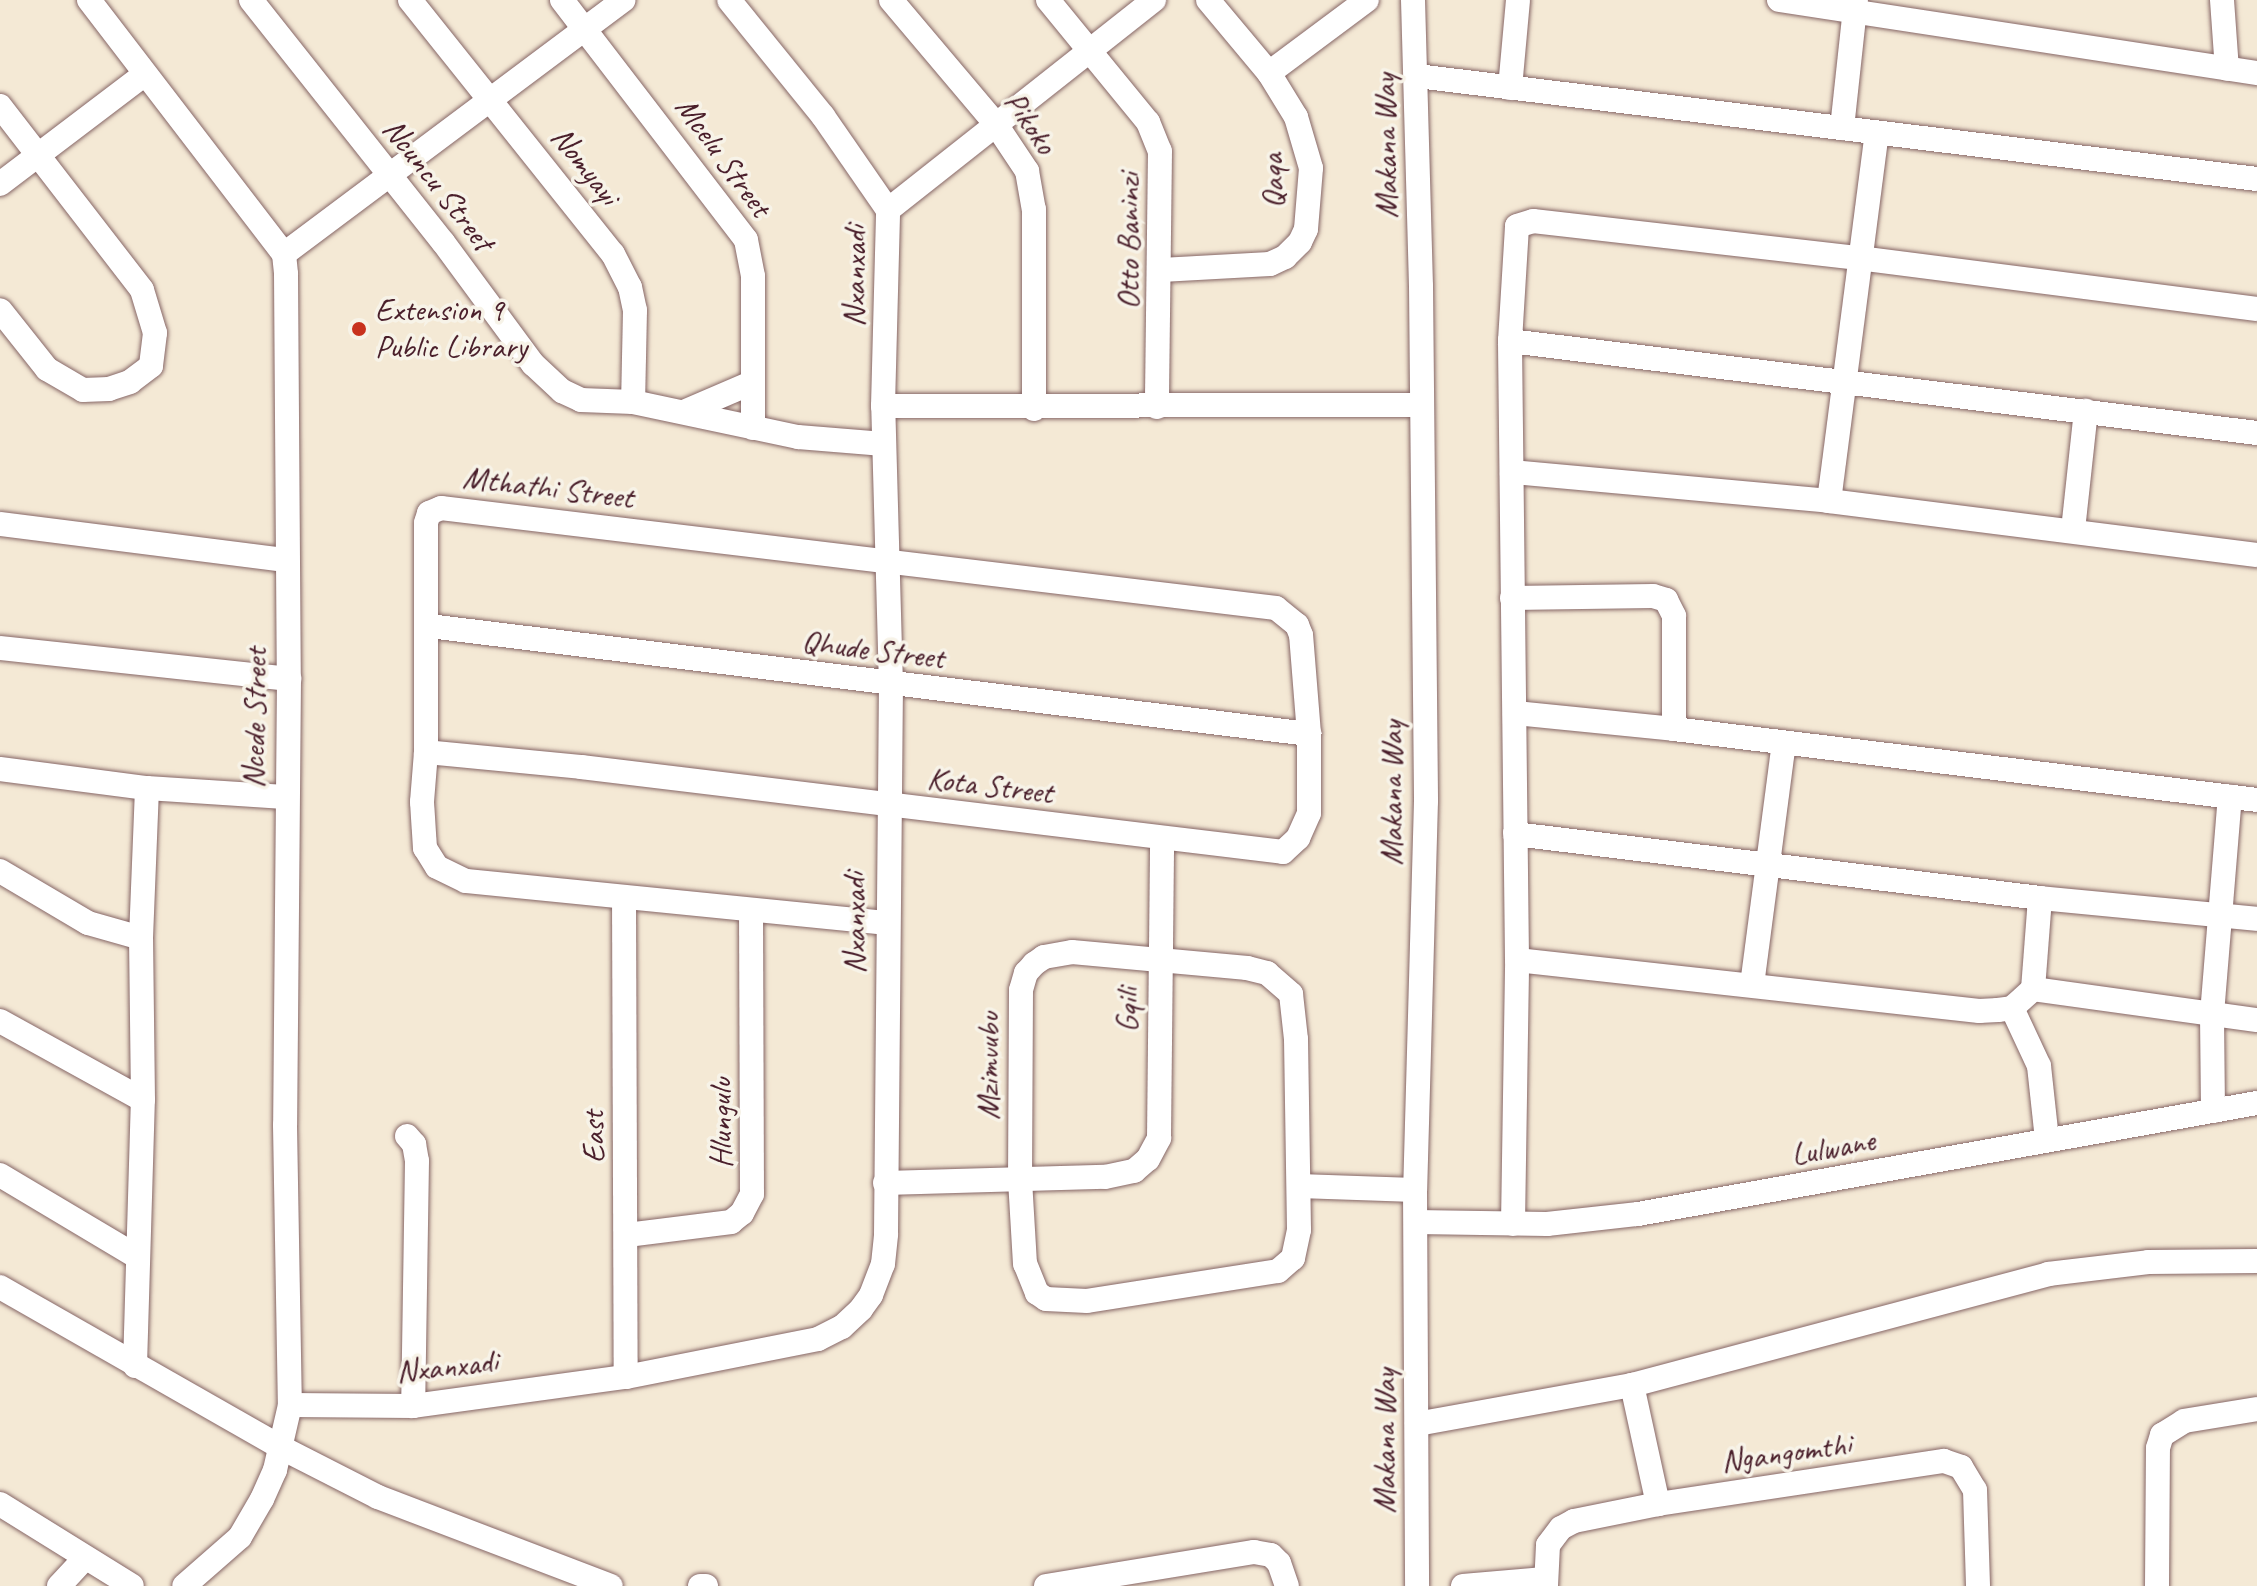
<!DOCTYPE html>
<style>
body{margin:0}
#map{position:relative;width:2257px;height:1586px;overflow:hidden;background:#f4e9d5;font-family:Caveat,sans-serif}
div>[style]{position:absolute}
.roads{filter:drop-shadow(0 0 2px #866666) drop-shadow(0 0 2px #866666)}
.minor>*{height:24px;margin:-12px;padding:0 12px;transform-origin:12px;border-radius:12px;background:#fff}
.dots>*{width:22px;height:22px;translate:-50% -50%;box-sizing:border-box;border:4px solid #f7f3e8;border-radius:50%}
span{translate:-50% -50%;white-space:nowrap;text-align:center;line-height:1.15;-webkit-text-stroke:7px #f7f3e8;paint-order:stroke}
.street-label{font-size:32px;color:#4a1f2b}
.poi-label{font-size:32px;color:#4a1f2b}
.left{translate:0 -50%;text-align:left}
</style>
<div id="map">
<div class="roads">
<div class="minor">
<i style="left:89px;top:0;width:320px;rotate:52.5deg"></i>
<i style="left:284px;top:254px;width:20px;rotate:84deg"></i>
<i style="left:286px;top:274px;width:405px;rotate:89.6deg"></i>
<i style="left:289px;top:679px;width:446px;rotate:90.5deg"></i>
<i style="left:285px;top:1125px;width:280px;rotate:89deg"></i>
<i style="left:290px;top:1405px;width:67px;rotate:103deg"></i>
<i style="left:275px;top:1470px;width:32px;rotate:114deg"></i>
<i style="left:262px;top:1499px;width:44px;rotate:120.1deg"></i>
<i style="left:240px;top:1537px;width:74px;rotate:138.8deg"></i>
<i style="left:251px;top:0;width:309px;rotate:51.6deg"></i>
<i style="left:443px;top:242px;width:152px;rotate:53.6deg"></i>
<i style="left:533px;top:364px;width:40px;rotate:43deg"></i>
<i style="left:562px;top:391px;width:21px;rotate:25deg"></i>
<i style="left:581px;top:400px;width:52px;rotate:2.2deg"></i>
<i style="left:633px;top:402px;width:169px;rotate:12deg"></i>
<i style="left:798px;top:437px;width:86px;rotate:4.7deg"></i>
<i style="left:410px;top:0;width:325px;rotate:51.4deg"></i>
<i style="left:613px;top:254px;width:37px;rotate:63deg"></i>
<i style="left:630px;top:287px;width:24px;rotate:78deg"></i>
<i style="left:635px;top:310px;width:92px;rotate:91.2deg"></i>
<i style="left:562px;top:0;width:302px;rotate:52.5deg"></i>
<i style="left:746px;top:240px;width:37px;rotate:79deg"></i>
<i style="left:753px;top:276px;width:152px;rotate:90deg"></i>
<i style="left:891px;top:0;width:161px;rotate:49.8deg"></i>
<i style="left:995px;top:123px;width:58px;rotate:56.3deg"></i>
<i style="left:1027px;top:171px;width:39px;rotate:80deg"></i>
<i style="left:1034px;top:209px;width:200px;rotate:90deg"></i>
<i style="left:1048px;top:0;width:158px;rotate:50.7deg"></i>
<i style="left:1148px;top:122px;width:31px;rotate:68deg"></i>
<i style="left:1160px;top:151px;width:256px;rotate:90.7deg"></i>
<i style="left:1413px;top:0;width:286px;rotate:88.4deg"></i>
<i style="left:1421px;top:286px;width:515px;rotate:89.44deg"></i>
<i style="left:1426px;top:801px;width:389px;rotate:91.6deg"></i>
<i style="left:1415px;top:1190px;width:396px;rotate:89.7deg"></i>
<i style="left:1779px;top:0;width:484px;rotate:8.7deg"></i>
<i style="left:2222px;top:0;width:69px;rotate:85.9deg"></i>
<i style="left:1269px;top:73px;width:122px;rotate:-36.7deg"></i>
<i style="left:1417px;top:76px;width:846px;rotate:6.99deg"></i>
<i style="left:1510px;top:88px;width:88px;rotate:-84.8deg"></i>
<i style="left:0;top:106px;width:232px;rotate:52.3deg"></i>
<i style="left:142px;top:290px;width:45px;rotate:73.2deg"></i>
<i style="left:155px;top:333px;width:33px;rotate:97deg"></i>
<i style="left:151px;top:366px;width:26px;rotate:143deg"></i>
<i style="left:130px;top:382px;width:22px;rotate:162deg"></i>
<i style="left:109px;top:389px;width:26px;rotate:178deg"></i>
<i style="left:83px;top:390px;width:42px;rotate:-149.7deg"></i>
<i style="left:47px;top:369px;width:75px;rotate:-128.5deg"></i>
<i style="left:1842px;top:128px;width:129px;rotate:-83.8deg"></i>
<i style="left:0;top:184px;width:182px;rotate:-37.2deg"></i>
<i style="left:888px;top:210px;width:339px;rotate:-38.3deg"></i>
<i style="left:284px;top:254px;width:424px;rotate:-36.8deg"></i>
<i style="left:1161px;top:270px;width:109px;rotate:-3.2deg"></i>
<i style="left:1270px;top:264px;width:17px;rotate:-25deg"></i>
<i style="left:1285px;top:257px;width:21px;rotate:-45deg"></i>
<i style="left:1300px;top:242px;width:14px;rotate:-65deg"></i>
<i style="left:1306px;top:229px;width:61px;rotate:-85.3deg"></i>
<i style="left:1311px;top:168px;width:53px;rotate:-106.4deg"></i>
<i style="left:1296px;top:117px;width:52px;rotate:-121.5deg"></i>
<i style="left:1269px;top:73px;width:95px;rotate:-129.9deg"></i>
<i style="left:1510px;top:341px;width:753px;rotate:7.02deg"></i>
<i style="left:883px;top:406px;width:538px;rotate:-0.11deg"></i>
<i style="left:686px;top:411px;width:71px;rotate:-23.3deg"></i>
<i style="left:1512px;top:472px;width:318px;rotate:5.2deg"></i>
<i style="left:1829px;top:501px;width:431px;rotate:7.2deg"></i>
<i style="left:1829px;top:501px;width:371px;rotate:-82.6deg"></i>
<i style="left:0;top:524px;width:288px;rotate:7.2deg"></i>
<i style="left:2073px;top:530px;width:120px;rotate:-83.8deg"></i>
<i style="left:1512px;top:598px;width:141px;rotate:-0.8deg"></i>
<i style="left:1653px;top:596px;width:14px;rotate:17deg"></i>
<i style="left:1666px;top:600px;width:18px;rotate:63deg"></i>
<i style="left:1674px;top:616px;width:113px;rotate:90deg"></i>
<i style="left:429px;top:626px;width:887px;rotate:7deg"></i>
<i style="left:0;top:648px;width:291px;rotate:6.1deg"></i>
<i style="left:1515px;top:713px;width:160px;rotate:5.7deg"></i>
<i style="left:1674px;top:729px;width:587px;rotate:6.94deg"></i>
<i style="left:426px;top:752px;width:156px;rotate:5.5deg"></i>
<i style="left:581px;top:767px;width:707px;rotate:6.9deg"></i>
<i style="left:1283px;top:852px;width:21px;rotate:-43deg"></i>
<i style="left:1298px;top:838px;width:27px;rotate:-66deg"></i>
<i style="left:1309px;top:813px;width:79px;rotate:-90deg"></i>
<i style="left:1309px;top:734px;width:99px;rotate:-94.6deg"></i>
<i style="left:1301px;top:635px;width:11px;rotate:-112deg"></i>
<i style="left:1297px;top:625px;width:27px;rotate:-141deg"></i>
<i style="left:1276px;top:608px;width:841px;rotate:-173.17deg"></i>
<i style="left:441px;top:508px;width:13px;rotate:157deg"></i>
<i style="left:429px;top:513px;width:10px;rotate:107deg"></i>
<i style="left:426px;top:523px;width:229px;rotate:90deg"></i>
<i style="left:426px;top:752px;width:50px;rotate:94.6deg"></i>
<i style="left:422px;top:802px;width:46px;rotate:86.3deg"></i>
<i style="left:425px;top:848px;width:22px;rotate:58deg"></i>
<i style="left:437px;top:867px;width:32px;rotate:26deg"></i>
<i style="left:466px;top:881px;width:422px;rotate:5.7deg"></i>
<i style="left:0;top:769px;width:148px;rotate:7.4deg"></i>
<i style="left:147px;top:788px;width:138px;rotate:3.7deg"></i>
<i style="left:1515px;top:834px;width:529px;rotate:6.95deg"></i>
<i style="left:2040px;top:898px;width:218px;rotate:5.5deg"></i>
<i style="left:0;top:871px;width:102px;rotate:30.6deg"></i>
<i style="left:88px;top:923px;width:55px;rotate:15.8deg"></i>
<i style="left:624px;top:897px;width:480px;rotate:89.8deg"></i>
<i style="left:1072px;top:952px;width:176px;rotate:5.2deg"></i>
<i style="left:1247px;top:968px;width:21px;rotate:14deg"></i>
<i style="left:1267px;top:973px;width:32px;rotate:41deg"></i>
<i style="left:1291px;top:994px;width:45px;rotate:83.7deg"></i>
<i style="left:1296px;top:1039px;width:191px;rotate:89.1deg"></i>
<i style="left:1299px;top:1230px;width:29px;rotate:102deg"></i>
<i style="left:1293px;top:1258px;width:20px;rotate:139deg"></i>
<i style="left:1278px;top:1271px;width:193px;rotate:171.1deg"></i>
<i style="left:1087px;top:1301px;width:41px;rotate:-177.2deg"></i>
<i style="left:1046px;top:1299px;width:11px;rotate:-146deg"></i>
<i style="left:1037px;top:1293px;width:31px;rotate:-112deg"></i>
<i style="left:1025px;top:1264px;width:83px;rotate:-93.4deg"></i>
<i style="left:1020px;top:1181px;width:191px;rotate:-89.7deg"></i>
<i style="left:1021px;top:990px;width:18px;rotate:-74deg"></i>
<i style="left:1026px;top:973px;width:12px;rotate:-48deg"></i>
<i style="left:1034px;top:964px;width:12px;rotate:-35deg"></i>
<i style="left:1044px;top:957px;width:28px;rotate:-10deg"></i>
<i style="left:1517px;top:960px;width:465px;rotate:6.3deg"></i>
<i style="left:1979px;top:1011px;width:19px;rotate:-3deg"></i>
<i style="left:1998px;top:1010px;width:14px;rotate:-8deg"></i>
<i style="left:2012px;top:1008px;width:28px;rotate:-42deg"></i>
<i style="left:2033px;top:989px;width:91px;rotate:-85.6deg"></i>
<i style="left:1752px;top:985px;width:244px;rotate:-82.5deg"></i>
<i style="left:2033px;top:989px;width:226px;rotate:7.9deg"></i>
<i style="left:2012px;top:1008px;width:64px;rotate:65deg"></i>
<i style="left:2039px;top:1066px;width:74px;rotate:83.8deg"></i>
<i style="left:0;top:1021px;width:163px;rotate:28.9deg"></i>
<i style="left:2213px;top:1111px;width:97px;rotate:-90.6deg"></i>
<i style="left:2212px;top:1014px;width:218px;rotate:-85.3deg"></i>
<i style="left:407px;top:1136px;width:11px;rotate:49deg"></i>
<i style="left:414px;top:1144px;width:17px;rotate:80deg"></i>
<i style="left:417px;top:1161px;width:245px;rotate:90.9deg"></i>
<i style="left:0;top:1175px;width:158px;rotate:30.8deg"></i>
<i style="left:885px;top:1183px;width:220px;rotate:-1.6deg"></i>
<i style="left:1105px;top:1177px;width:30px;rotate:-12deg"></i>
<i style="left:1134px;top:1171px;width:18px;rotate:-41deg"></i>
<i style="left:1148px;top:1159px;width:24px;rotate:-62deg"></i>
<i style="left:1159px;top:1138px;width:299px;rotate:-89.4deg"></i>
<i style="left:1299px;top:1186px;width:116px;rotate:2deg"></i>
<i style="left:1416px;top:1222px;width:131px;rotate:0.9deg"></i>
<i style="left:1547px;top:1224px;width:92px;rotate:-6.3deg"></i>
<i style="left:1638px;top:1214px;width:629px;rotate:-10.17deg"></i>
<i style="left:1513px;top:1224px;width:264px;rotate:-89.1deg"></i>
<i style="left:1517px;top:960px;width:619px;rotate:-90.65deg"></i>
<i style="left:1510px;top:341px;width:115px;rotate:-86.5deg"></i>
<i style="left:1517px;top:226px;width:17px;rotate:-17deg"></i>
<i style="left:1533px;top:221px;width:328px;rotate:6.5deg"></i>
<i style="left:1859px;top:258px;width:401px;rotate:7.3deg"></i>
<i style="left:627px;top:1235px;width:105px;rotate:-7.1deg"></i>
<i style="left:731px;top:1222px;width:14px;rotate:-39deg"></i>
<i style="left:742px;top:1213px;width:21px;rotate:-62deg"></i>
<i style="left:752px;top:1194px;width:284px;rotate:-90.2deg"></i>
<i style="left:0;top:1287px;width:322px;rotate:29.7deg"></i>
<i style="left:280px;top:1447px;width:110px;rotate:27deg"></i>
<i style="left:378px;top:1497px;width:249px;rotate:20.9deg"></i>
<i style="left:135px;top:1366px;width:266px;rotate:-88.3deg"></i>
<i style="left:143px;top:1100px;width:162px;rotate:-90.7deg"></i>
<i style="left:141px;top:938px;width:150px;rotate:-87.7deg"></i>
<i style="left:1632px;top:1385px;width:122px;rotate:77.7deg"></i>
<i style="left:290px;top:1405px;width:123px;rotate:0.5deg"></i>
<i style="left:413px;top:1406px;width:215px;rotate:-7.8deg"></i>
<i style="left:626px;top:1377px;width:196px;rotate:-11.2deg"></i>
<i style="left:818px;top:1339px;width:27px;rotate:-27deg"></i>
<i style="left:842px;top:1327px;width:26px;rotate:-43deg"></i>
<i style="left:861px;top:1309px;width:17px;rotate:-54deg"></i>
<i style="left:871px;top:1295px;width:33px;rotate:-69deg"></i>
<i style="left:883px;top:1264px;width:30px;rotate:-84deg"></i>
<i style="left:886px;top:1234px;width:549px;rotate:-89.48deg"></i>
<i style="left:891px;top:685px;width:279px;rotate:-91.6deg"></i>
<i style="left:883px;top:406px;width:196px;rotate:-88.5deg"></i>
<i style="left:888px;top:210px;width:114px;rotate:-124.7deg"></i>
<i style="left:823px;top:116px;width:149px;rotate:-129deg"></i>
<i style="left:1417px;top:1424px;width:219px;rotate:-10.3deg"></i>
<i style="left:1632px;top:1385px;width:431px;rotate:-14.9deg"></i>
<i style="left:2048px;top:1274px;width:101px;rotate:-6.8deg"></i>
<i style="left:2148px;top:1262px;width:109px;rotate:-0.5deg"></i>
<i style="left:0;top:1504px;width:155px;rotate:31.8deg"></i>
<i style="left:59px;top:1586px;width:37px;rotate:-47deg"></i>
<i style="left:700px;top:1586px;width:6px"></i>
<i style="left:1046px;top:1586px;width:211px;rotate:-9.3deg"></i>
<i style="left:1254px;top:1552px;width:17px;rotate:10deg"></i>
<i style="left:1271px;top:1555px;width:11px;rotate:45deg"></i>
<i style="left:1279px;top:1563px;width:24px;rotate:71deg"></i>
<i style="left:1463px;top:1586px;width:82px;rotate:-4.9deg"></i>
<i style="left:1546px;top:1586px;width:41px;rotate:-87.2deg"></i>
<i style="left:1548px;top:1545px;width:21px;rotate:-53deg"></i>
<i style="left:1561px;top:1528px;width:15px;rotate:-28deg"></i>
<i style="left:1574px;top:1521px;width:86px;rotate:-11.4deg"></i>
<i style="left:1658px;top:1504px;width:289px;rotate:-8.6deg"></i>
<i style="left:1944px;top:1461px;width:18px;rotate:19deg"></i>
<i style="left:1961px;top:1467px;width:27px;rotate:59deg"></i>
<i style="left:1975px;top:1490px;width:96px;rotate:88.2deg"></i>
<i style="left:2157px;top:1586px;width:138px;rotate:-89.6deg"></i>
<i style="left:2158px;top:1448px;width:14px;rotate:-73deg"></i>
<i style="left:2162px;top:1435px;width:26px;rotate:-32deg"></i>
<i style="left:2184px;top:1421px;width:74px;rotate:-9.3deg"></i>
</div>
</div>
<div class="dots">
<i style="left:359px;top:329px;background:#c8321e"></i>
</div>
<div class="street-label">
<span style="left:1030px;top:123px;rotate:56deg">Pikoko</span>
<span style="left:1386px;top:146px;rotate:-91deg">Makana Way</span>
<span style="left:723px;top:157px;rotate:54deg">Mcelu Street</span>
<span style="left:585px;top:166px;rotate:52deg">Nomyayi</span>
<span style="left:1273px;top:181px;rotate:-92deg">Qaqa</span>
<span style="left:438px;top:185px;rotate:52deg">Ncuncu Street</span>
<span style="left:1129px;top:241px;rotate:-90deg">Otto Baninzi</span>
<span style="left:855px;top:276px;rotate:-89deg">Nxanxadi</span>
<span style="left:548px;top:488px;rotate:7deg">Mthathi Street</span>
<span style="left:873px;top:650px;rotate:7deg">Qhude Street</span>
<span style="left:255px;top:718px;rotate:-89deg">Ncede Street</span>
<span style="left:990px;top:786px;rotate:7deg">Kota Street</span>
<span style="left:1392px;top:793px;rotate:-90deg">Makana Way</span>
<span style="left:855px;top:923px;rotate:-90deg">Nxanxadi</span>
<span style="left:1128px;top:1010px;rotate:-90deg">Gqili</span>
<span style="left:989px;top:1066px;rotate:-90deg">Mzimvubu</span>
<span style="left:721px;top:1123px;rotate:-90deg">Hlungulu</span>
<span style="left:594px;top:1137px;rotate:-91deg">East</span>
<span style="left:1833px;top:1148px;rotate:-11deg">Lulwane</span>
<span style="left:447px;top:1367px;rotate:-6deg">Nxanxadi</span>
<span style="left:1385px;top:1441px;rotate:-90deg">Makana Way</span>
<span style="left:1786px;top:1453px;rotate:-8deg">Ngangomthi</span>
</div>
<div class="poi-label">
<span class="left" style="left:375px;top:329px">Extension 9<br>Public Library</span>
</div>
</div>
